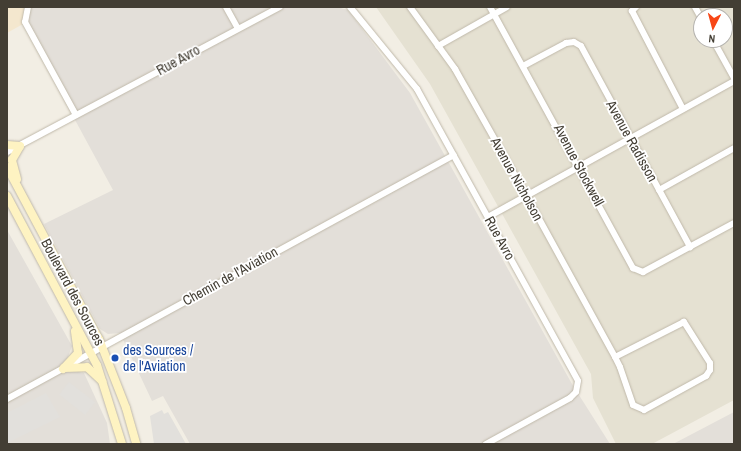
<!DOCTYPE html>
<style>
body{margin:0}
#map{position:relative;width:741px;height:451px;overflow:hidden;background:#f2eee4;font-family:"Archivo Narrow",sans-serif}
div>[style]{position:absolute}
.residential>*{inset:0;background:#e5e1d2}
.commercial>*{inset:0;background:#f4e7ce}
.industrial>*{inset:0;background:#e3dfd9}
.parking>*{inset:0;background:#e2e0dc;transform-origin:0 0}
.roads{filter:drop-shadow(0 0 1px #c0b9aa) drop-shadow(0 0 1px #c0b9aa)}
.minor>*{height:6px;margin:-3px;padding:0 3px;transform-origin:3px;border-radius:3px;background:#fff}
.secondary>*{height:8px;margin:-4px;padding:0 4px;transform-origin:4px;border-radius:4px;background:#fef3c2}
.dots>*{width:11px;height:11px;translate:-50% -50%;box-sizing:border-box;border:2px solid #fff;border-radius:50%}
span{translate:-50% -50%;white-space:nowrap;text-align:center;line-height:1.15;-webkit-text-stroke:3.5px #fff;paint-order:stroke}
.street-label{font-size:14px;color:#433e34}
.transit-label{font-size:14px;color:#164399}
.left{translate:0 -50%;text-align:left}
.frame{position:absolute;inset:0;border:8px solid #433e34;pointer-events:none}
.north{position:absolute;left:693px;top:8px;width:40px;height:40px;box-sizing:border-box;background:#fff;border:1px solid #b4b2ae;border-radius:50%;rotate:186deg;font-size:11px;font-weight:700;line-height:16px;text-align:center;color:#433e34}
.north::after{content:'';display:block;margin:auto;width:14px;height:18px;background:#f74616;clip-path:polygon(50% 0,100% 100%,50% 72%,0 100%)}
</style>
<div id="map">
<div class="residential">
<i style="clip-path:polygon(evenodd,376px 7px,734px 7px,734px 400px,652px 444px,616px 444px,593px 398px,591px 374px,430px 84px,376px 7px,701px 16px,725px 16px,725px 40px,701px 40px,701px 16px)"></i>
</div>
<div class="commercial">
<i style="clip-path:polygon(7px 7px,24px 7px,23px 24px,7px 33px)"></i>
</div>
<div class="industrial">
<i style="clip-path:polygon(24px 7px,337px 7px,348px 10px,410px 93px,572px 384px,610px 444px,190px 444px,163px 396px,152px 401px,120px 333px,108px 334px,100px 329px,44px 224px,113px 190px,23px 24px)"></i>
<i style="clip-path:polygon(7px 230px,72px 346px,65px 365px,68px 370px,84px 373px,107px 423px,110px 444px,7px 444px)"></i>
<i style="clip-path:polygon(734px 412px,734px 444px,673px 444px)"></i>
</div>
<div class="parking">
<i style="left:69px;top:382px;width:33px;height:16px;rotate:38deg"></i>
<i style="clip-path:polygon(46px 393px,60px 417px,7px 443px,7px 413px)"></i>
<i style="clip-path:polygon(162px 410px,164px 414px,168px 412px,186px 444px,154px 444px,150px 416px)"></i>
</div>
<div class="roads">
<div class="minor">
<i style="left:28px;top:7px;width:15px;rotate:101deg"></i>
<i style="left:25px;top:22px;width:106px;rotate:61.3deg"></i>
<i style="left:226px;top:7px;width:23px;rotate:61deg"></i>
<i style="left:350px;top:7px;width:106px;rotate:50.7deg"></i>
<i style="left:417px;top:89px;width:333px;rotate:61.1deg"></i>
<i style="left:578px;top:381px;width:11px;rotate:100deg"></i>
<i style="left:576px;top:392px;width:8px;rotate:135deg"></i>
<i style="left:570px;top:398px;width:96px;rotate:151.3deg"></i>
<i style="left:410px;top:7px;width:77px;rotate:54deg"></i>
<i style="left:455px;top:69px;width:145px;rotate:60.6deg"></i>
<i style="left:526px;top:195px;width:185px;rotate:61.2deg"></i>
<i style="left:615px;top:357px;width:11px;rotate:63deg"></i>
<i style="left:620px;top:367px;width:40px;rotate:71.1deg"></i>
<i style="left:633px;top:405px;width:12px;rotate:24deg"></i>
<i style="left:644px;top:410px;width:71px;rotate:-28.7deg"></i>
<i style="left:706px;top:376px;width:7px;rotate:-56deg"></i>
<i style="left:710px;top:370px;width:7px;rotate:-90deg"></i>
<i style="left:710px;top:363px;width:49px;rotate:-122.4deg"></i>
<i style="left:684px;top:322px;width:77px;rotate:153.1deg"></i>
<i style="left:490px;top:7px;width:298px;rotate:61.3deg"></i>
<i style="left:633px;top:268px;width:11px;rotate:22deg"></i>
<i style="left:643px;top:272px;width:103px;rotate:-28.3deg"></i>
<i style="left:636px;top:7px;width:6px;rotate:135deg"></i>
<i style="left:632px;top:11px;width:110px;rotate:62.5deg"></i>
<i style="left:695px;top:7px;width:13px;rotate:61deg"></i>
<i style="left:713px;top:40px;width:43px;rotate:61.1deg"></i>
<i style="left:438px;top:46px;width:79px;rotate:-29.5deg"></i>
<i style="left:525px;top:65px;width:47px;rotate:-28.2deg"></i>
<i style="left:566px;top:43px;width:8px;rotate:-7deg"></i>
<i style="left:574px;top:42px;width:8px;rotate:30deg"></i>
<i style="left:581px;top:46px;width:229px;rotate:61.5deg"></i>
<i style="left:7px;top:152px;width:309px;rotate:-28deg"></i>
<i style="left:659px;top:190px;width:86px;rotate:-29.2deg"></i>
<i style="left:488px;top:217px;width:281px;rotate:-28.9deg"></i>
<i style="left:7px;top:399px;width:509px;rotate:-28.63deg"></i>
</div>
<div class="secondary">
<i style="left:7px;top:145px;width:13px;rotate:4deg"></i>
<i style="left:7px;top:167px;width:195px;rotate:61.9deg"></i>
<i style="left:99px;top:339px;width:74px;rotate:68.6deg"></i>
<i style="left:126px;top:408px;width:37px;rotate:74deg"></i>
<i style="left:17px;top:179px;width:20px;rotate:-105deg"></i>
<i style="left:12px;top:160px;width:16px;rotate:-60deg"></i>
<i style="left:7px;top:196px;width:191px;rotate:62deg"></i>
<i style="left:97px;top:365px;width:83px;rotate:72.4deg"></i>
<i style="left:64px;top:368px;width:23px;rotate:-2deg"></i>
<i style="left:87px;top:367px;width:21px;rotate:43deg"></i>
<i style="left:63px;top:369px;width:22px;rotate:-47deg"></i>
<i style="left:78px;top:353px;width:22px;rotate:-98deg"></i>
</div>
</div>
<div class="dots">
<i style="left:115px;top:358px;background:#1a4fb4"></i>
</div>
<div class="street-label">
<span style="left:178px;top:60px;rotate:-29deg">Rue Avro</span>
<span style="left:632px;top:141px;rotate:61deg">Avenue Radisson</span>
<span style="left:579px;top:165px;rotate:62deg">Avenue Stockwell</span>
<span style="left:517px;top:179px;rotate:61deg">Avenue Nicholson</span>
<span style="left:500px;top:238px;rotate:61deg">Rue Avro</span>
<span style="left:230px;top:276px;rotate:-29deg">Chemin de l'Aviation</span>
<span style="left:73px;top:292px;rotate:62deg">Boulevard des Sources</span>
</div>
<div class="transit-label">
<span class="left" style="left:123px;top:358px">des Sources /<br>de l'Aviation</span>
</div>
<div class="frame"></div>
<div class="north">N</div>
</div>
